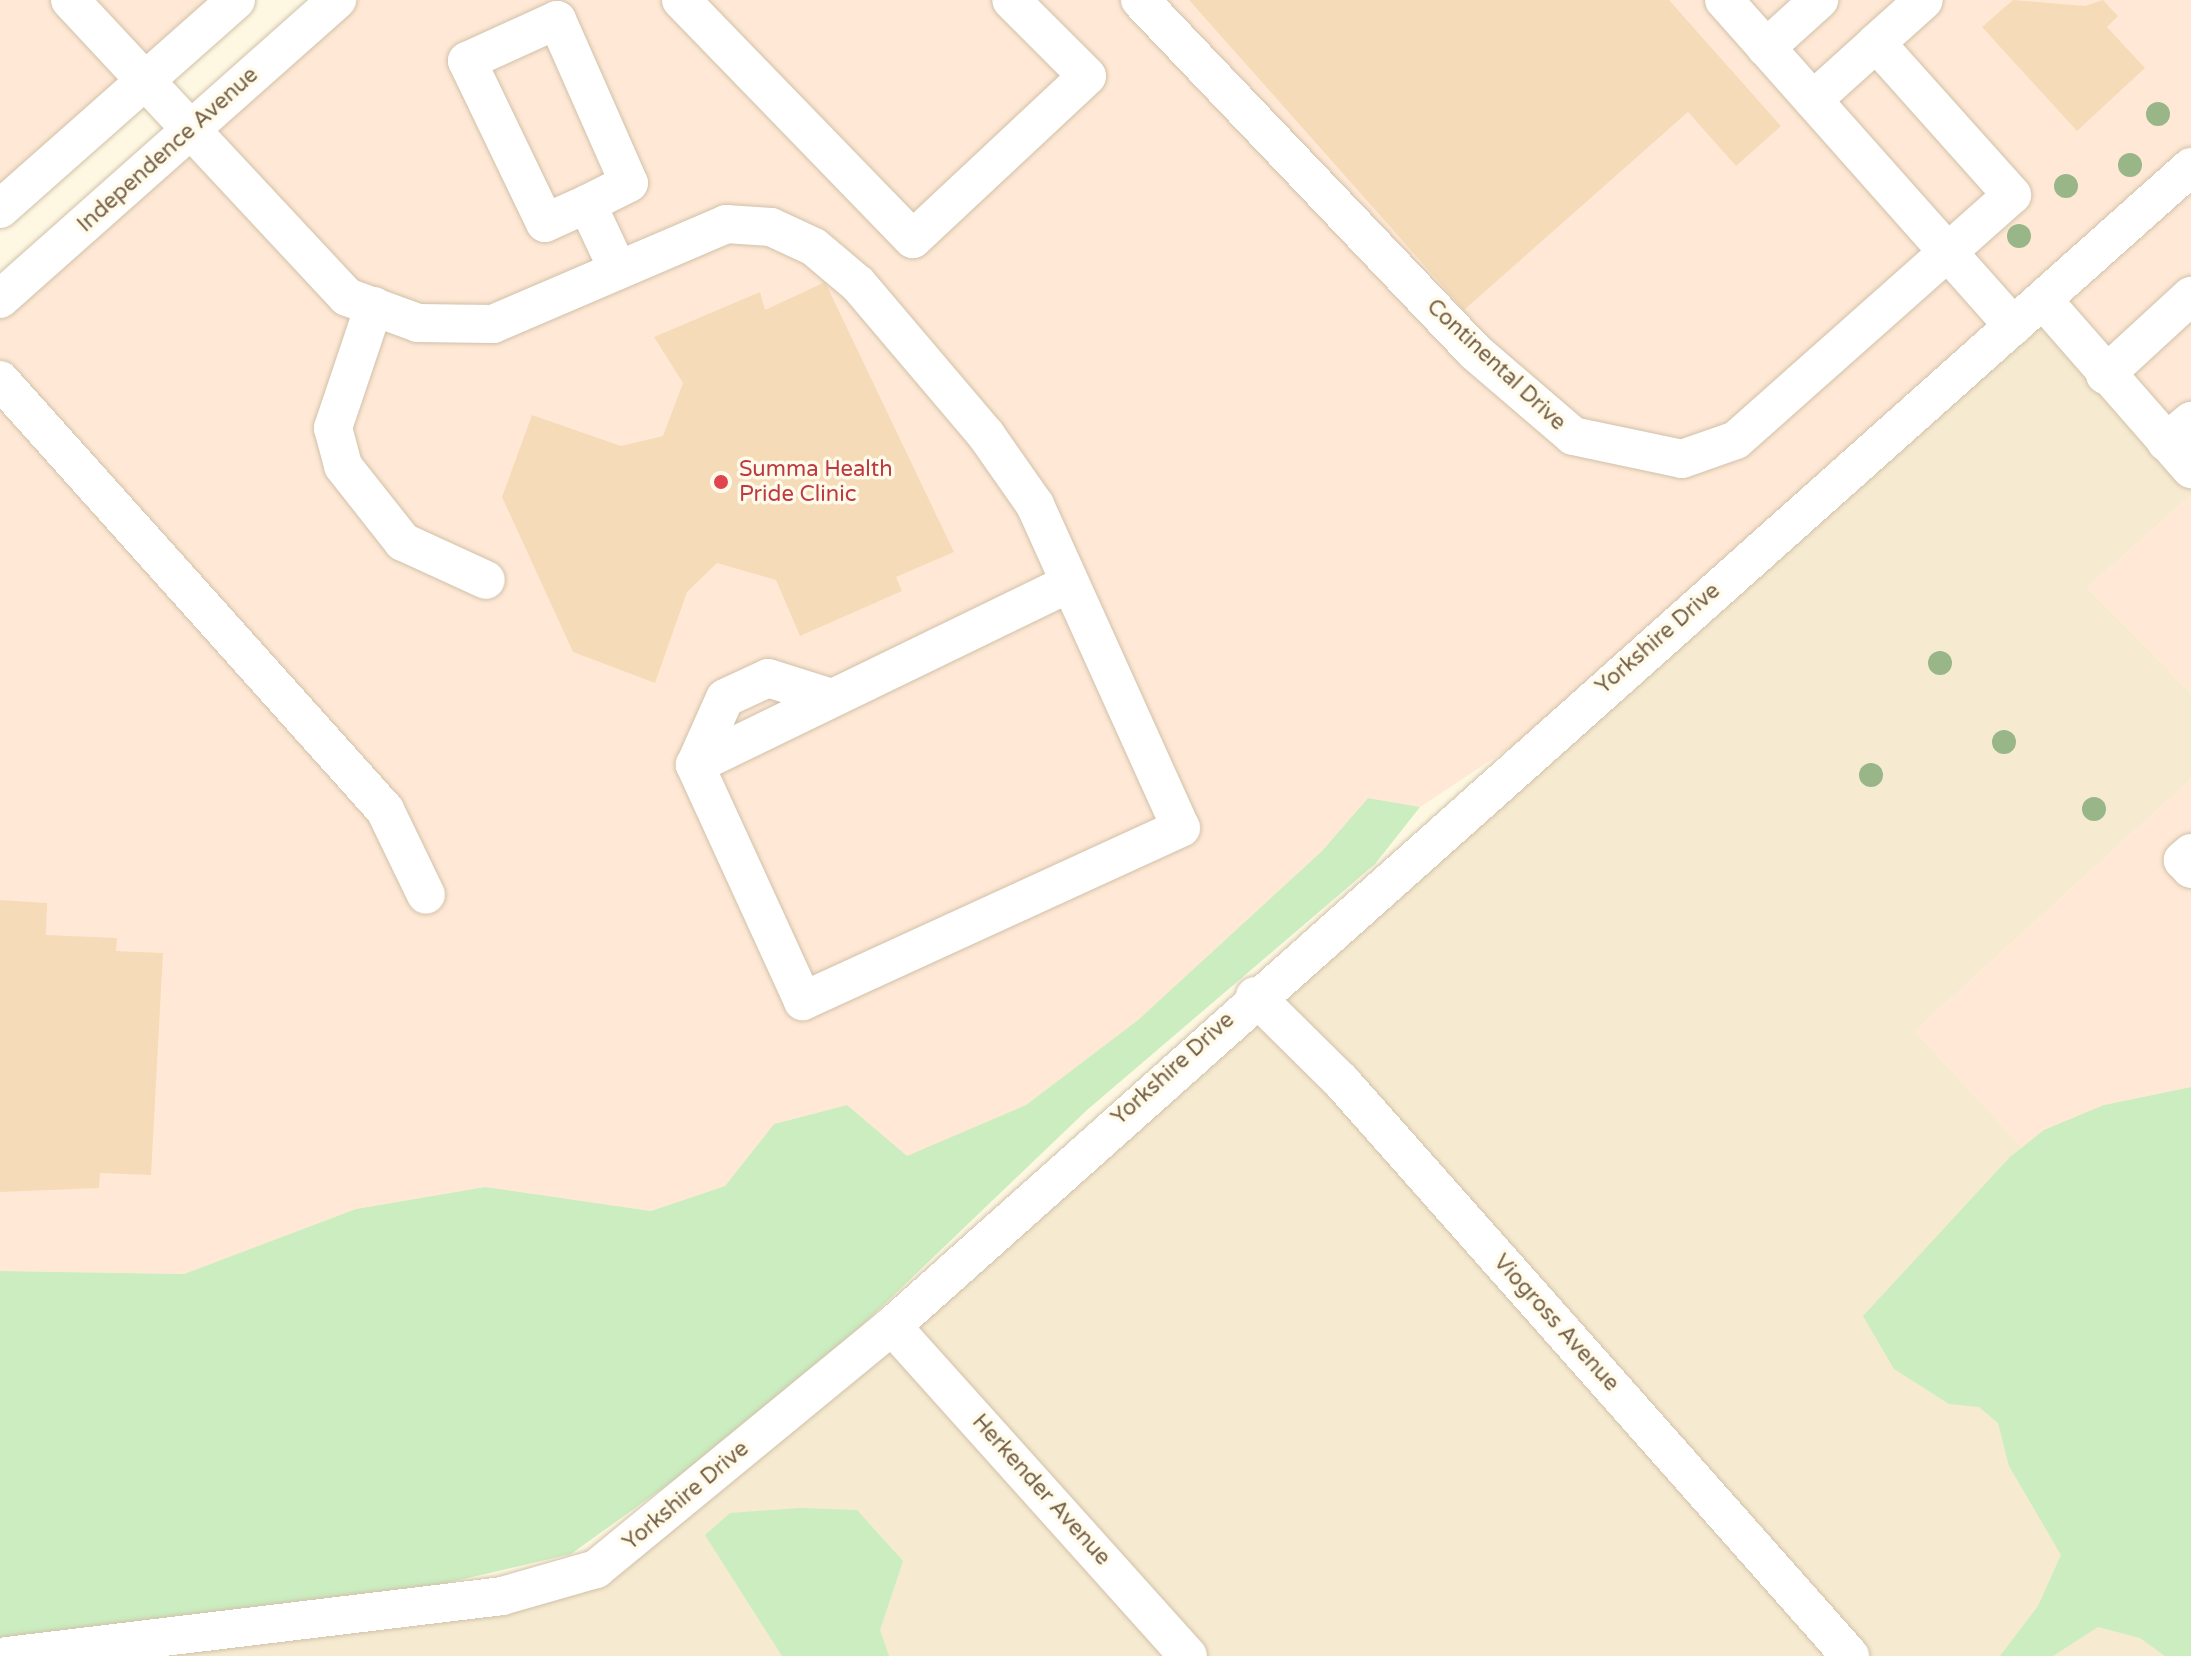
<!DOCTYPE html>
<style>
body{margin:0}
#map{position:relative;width:2191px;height:1656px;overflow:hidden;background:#fef8e3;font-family:"Varela Round",sans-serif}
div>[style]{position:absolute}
.residential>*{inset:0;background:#f6ebd1}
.commercial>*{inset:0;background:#ffe9d6}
.green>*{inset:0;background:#cbedc0}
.building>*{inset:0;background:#f6dbb8}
.roads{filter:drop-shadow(0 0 2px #d1c1a9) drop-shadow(0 0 2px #d1c1a9)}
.minor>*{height:38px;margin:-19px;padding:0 19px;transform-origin:19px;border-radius:19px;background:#fff}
.trees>*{width:24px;height:24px;margin:-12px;border-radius:50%;background:#99b688}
.dots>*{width:22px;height:22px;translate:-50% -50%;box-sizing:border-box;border:4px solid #fffbeb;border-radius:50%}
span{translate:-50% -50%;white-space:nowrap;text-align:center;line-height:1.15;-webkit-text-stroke:7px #fffbeb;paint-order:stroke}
.street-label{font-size:22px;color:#796147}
.health-label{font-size:22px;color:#be3a42}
.left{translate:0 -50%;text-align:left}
</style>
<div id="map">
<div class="residential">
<i style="clip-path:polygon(2043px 300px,2191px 469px,2191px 495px,2087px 588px,2191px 693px,2191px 779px,1915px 1031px,2191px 1331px,2191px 1656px,7px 1656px,596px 1569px)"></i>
</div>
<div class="commercial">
<i style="clip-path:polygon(0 0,236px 0,0 209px)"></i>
<i style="clip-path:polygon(337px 0,2191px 0,2191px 469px,2043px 300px,1599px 689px,1420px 807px,1368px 798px,1322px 851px,1138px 1020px,1026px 1105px,907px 1157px,847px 1105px,774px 1124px,725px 1186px,651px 1211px,485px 1187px,356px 1209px,184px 1274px,0 1271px,0 299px)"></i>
<i style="clip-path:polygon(2191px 495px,2191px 693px,2087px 588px)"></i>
<i style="clip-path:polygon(2191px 779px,2191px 1087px,2104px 1105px,2022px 1148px,1915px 1031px)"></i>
</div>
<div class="green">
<i style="clip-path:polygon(1368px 798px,1420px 807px,1375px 864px,1087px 1110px,780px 1404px,571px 1554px,416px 1590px,0 1644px,0 1271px,184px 1274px,356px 1209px,485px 1187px,651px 1211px,725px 1186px,774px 1124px,847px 1105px,907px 1156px,1026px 1105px,1138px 1020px,1322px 851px)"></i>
<i style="clip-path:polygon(2191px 1087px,2191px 1656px,2165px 1656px,2140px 1638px,2098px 1627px,2053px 1656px,2000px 1656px,2038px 1606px,2061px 1555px,2009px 1466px,1998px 1423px,1979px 1407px,1949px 1404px,1894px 1369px,1863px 1316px,2010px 1157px,2044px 1130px,2104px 1105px)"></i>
<i style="clip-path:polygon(800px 1508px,857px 1510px,903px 1561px,880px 1630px,889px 1656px,782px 1656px,705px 1535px,730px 1513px)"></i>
</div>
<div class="building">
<i style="clip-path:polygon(1189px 0,1669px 0,1781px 126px,1736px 166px,1688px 112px,1464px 310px)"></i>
<i style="clip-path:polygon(2013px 0,2085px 6px,2103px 0,2118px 16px,2107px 27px,2145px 68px,2077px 131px,1982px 27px)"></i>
<i style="clip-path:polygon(825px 282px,954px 552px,896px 577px,902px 591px,800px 636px,776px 580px,717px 563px,687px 592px,655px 683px,573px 652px,502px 497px,532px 415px,621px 446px,663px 436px,683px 383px,654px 337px,760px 292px,765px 310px)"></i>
<i style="clip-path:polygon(0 900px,47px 903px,46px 935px,117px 938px,116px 951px,163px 953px,151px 1175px,100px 1173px,99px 1188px,0 1192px)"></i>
</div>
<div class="roads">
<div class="minor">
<i style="left:70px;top:0;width:406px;rotate:47deg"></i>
<i style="left:347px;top:297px;width:76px;rotate:20.1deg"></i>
<i style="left:418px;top:323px;width:75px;rotate:0.8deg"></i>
<i style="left:493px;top:324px;width:254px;rotate:-23.2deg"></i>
<i style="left:726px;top:224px;width:45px;rotate:3.8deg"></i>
<i style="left:771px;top:227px;width:47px;rotate:24.9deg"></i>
<i style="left:814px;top:247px;width:57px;rotate:40.1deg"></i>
<i style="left:858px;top:284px;width:198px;rotate:49.7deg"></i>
<i style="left:986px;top:435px;width:85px;rotate:55deg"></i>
<i style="left:1035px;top:505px;width:354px;rotate:65.7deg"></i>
<i style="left:1181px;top:828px;width:416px;rotate:155.4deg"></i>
<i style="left:803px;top:1001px;width:260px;rotate:-114.6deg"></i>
<i style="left:695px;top:765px;width:416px;rotate:-25.9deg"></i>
<i style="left:681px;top:0;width:333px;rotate:45.9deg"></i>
<i style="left:913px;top:239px;width:238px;rotate:-43.1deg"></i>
<i style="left:1087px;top:76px;width:107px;rotate:-135deg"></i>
<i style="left:1140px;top:0;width:485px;rotate:46.4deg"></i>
<i style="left:1474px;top:351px;width:130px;rotate:40.6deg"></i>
<i style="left:1573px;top:436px;width:111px;rotate:11.9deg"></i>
<i style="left:1682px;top:459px;width:57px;rotate:-19.4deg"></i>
<i style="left:1736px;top:440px;width:369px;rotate:-41.6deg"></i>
<i style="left:2012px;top:195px;width:204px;rotate:-131.8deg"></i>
<i style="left:1876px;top:43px;width:64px;rotate:-41.9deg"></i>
<i style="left:1724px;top:0;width:436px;rotate:48.4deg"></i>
<i style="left:1766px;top:48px;width:72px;rotate:-42.2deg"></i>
<i style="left:1813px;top:100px;width:85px;rotate:-42.1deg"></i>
<i style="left:587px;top:204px;width:46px;rotate:155.7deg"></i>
<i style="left:545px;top:223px;width:180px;rotate:-115.7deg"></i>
<i style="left:467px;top:61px;width:99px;rotate:-24.5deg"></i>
<i style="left:557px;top:20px;width:178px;rotate:66.2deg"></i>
<i style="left:629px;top:183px;width:47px;rotate:153.4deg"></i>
<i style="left:587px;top:204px;width:73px;rotate:64.8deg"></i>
<i style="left:0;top:209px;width:315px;rotate:-41.5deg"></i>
<i style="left:0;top:299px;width:451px;rotate:-41.6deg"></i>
<i style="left:2043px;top:300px;width:225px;rotate:48.8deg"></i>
<i style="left:374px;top:306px;width:129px;rotate:108.6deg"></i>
<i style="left:333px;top:428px;width:39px;rotate:75deg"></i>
<i style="left:343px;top:466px;width:97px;rotate:51.7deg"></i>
<i style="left:403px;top:542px;width:91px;rotate:24.6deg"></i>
<i style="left:2105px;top:375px;width:117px;rotate:-42.6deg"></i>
<i style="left:0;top:380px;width:577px;rotate:48.16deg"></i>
<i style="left:385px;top:810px;width:94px;rotate:64.2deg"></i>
<i style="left:2166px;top:442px;width:33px;rotate:-40deg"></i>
<i style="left:695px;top:765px;width:73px;rotate:-65.9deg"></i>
<i style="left:725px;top:698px;width:47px;rotate:-24.9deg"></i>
<i style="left:768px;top:678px;width:67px;rotate:17.4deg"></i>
<i style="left:2191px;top:853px;width:11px;rotate:139deg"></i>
<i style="left:2183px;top:860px;width:12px;rotate:48deg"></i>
<i style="left:1255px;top:996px;width:121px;rotate:44.7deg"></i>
<i style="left:1341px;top:1081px;width:768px;rotate:48.48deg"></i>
<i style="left:892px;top:1326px;width:443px;rotate:48.1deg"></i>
<i style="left:7px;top:1656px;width:499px;rotate:-6.9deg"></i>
<i style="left:502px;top:1596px;width:98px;rotate:-16deg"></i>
<i style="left:596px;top:1569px;width:383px;rotate:-39.4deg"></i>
<i style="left:892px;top:1326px;width:1741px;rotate:-41.74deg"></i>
</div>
</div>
<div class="trees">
<i style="left:2158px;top:114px"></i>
<i style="left:2130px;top:165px"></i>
<i style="left:2066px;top:186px"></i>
<i style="left:2019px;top:236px"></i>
<i style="left:1940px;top:663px"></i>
<i style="left:2004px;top:742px"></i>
<i style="left:1871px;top:775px"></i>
<i style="left:2094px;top:809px"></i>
</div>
<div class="dots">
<i style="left:721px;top:482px;background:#e0444e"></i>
</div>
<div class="street-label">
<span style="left:168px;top:150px;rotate:-42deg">Independence Avenue</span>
<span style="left:1496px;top:365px;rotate:43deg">Continental Drive</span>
<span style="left:1658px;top:639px;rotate:-41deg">Yorkshire Drive</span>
<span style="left:1173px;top:1069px;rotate:-42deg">Yorkshire Drive</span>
<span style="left:1556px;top:1323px;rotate:48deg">Viogross Avenue</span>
<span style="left:1041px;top:1490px;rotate:48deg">Herkender Avenue</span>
<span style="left:686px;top:1496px;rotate:-40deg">Yorkshire Drive</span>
</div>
<div class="health-label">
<span class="left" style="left:739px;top:482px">Summa Health<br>Pride Clinic</span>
</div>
</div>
